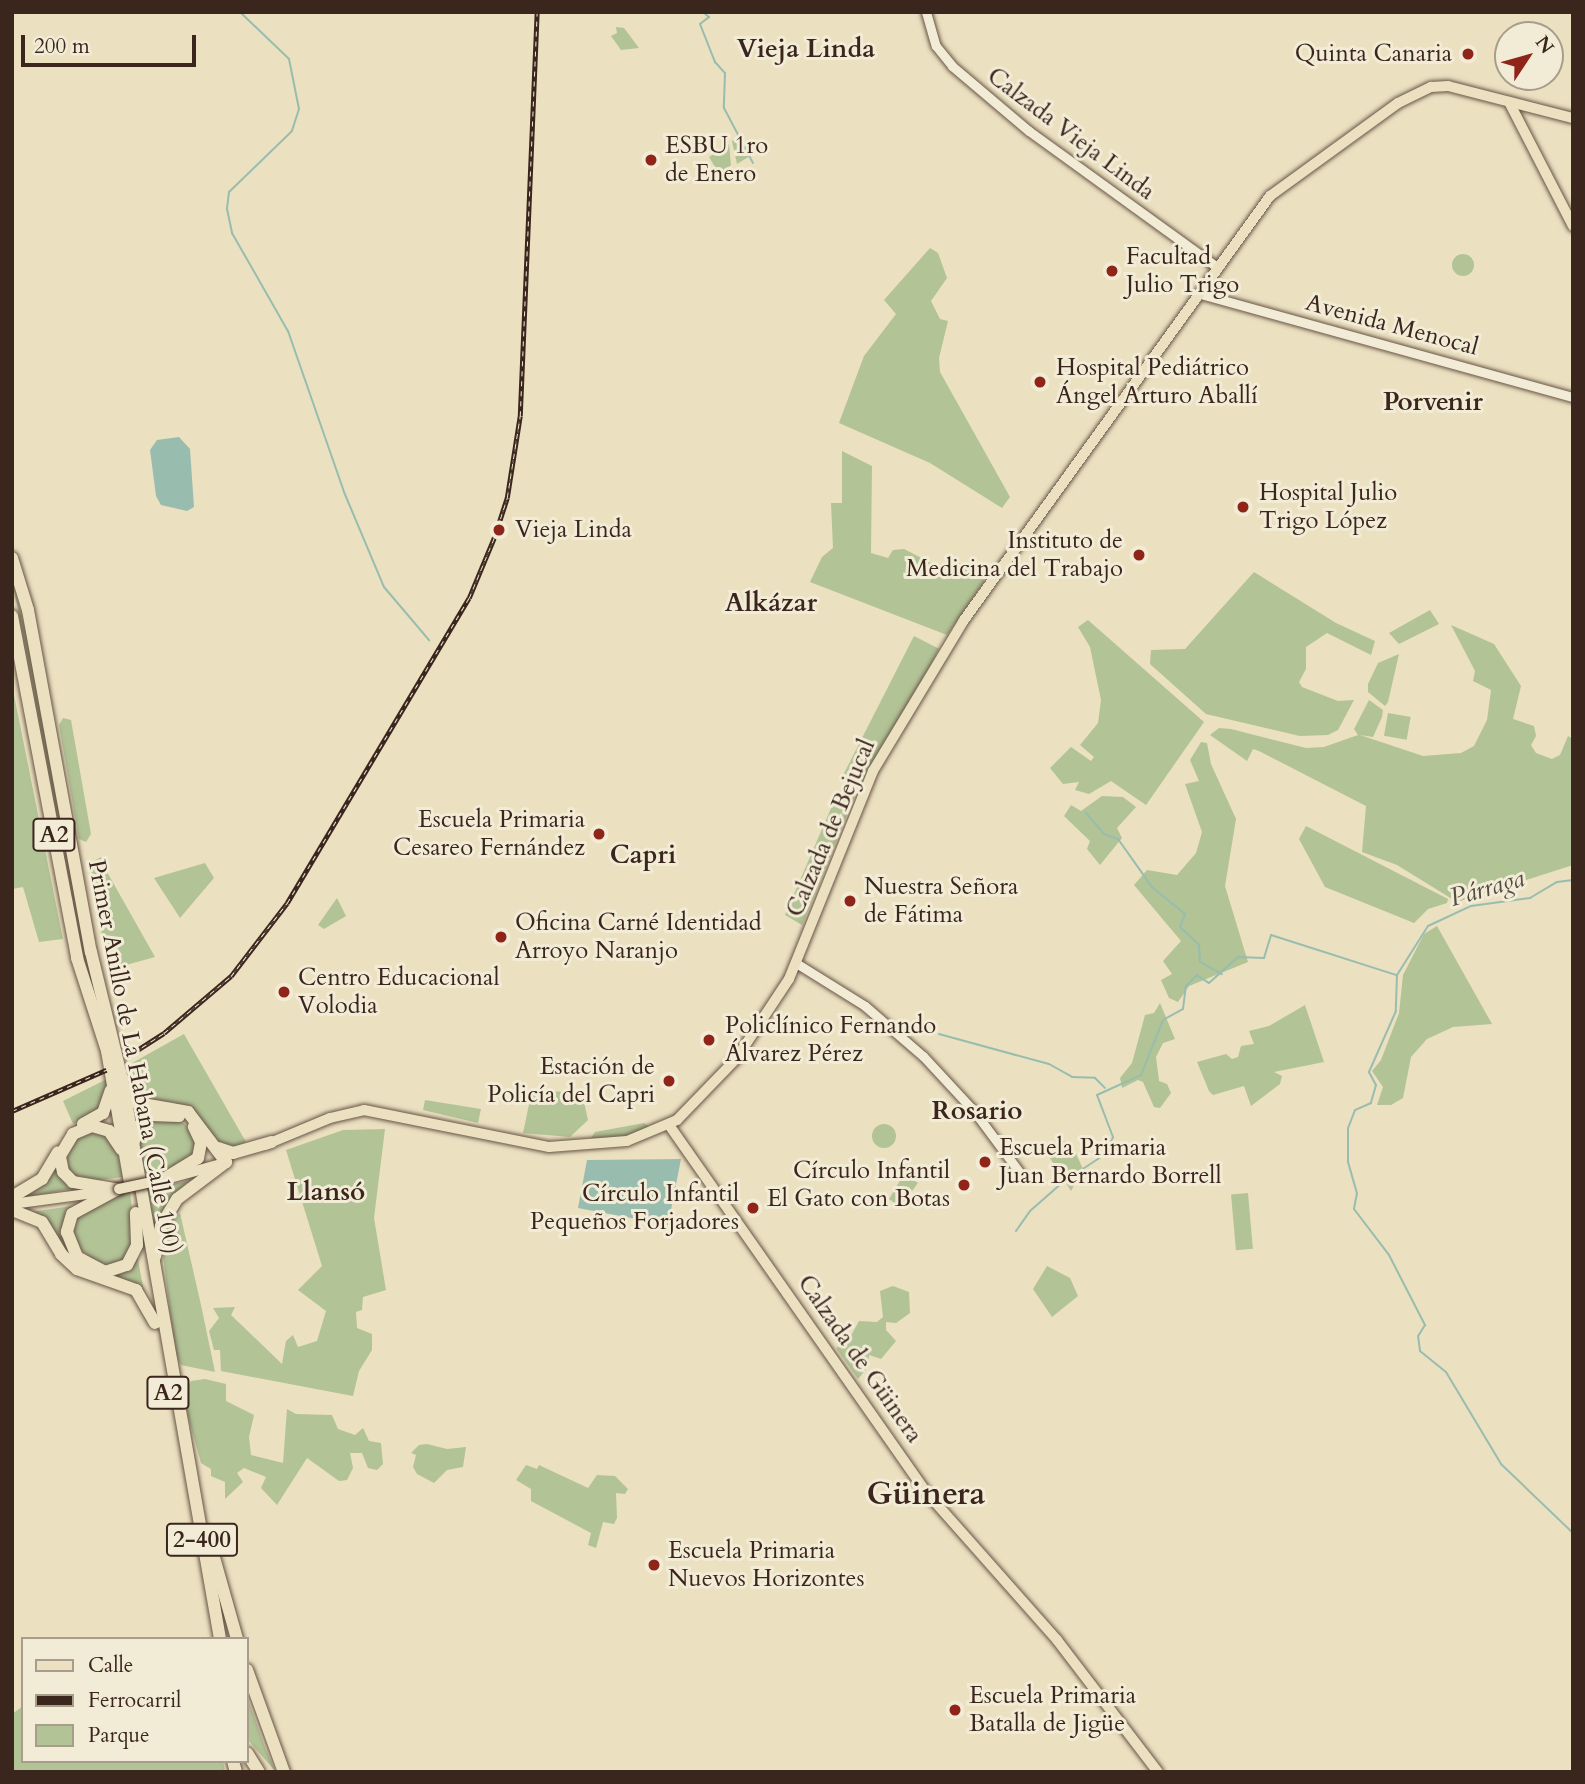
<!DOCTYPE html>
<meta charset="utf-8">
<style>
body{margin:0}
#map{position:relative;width:1585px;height:1784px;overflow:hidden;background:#ebe0c0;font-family:Cardo,serif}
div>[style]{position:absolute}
.green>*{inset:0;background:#b2c396;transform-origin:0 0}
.round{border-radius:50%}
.water>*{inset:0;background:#98bdaf}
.stream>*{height:2px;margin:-1px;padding:0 1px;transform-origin:1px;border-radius:1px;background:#98bdaf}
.roads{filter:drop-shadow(0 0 2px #675446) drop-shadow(0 0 2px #675446)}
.minor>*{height:9px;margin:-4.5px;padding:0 4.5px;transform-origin:4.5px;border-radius:4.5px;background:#f2ebd6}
.major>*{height:10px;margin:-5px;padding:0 5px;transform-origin:5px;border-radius:5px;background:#ebe0c0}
.highway>*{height:12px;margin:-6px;padding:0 6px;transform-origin:6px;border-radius:6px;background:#ebe0c0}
.rail>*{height:4.5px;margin-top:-2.25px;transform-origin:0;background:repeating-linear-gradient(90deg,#f2ebd6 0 5px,#3b261e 0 10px);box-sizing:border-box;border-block:2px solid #3b261e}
.bridges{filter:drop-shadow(0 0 2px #3b261e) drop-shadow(0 0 2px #3b261e)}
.major-bridge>*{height:10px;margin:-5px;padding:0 5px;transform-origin:5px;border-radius:5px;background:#ebe0c0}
.dots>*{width:19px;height:19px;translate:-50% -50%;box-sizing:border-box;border:4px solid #f2ebd6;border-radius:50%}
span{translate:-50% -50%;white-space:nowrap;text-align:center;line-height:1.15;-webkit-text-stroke:6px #f2ebd6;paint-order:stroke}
.shield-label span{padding:2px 5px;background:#f2ebd6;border:2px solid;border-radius:5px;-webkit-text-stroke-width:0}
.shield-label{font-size:23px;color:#3b261e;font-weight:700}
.poi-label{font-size:24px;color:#3b261e}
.right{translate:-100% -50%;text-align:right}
.left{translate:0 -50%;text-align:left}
.street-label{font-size:24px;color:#3b261e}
.neighbourhood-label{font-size:26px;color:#3b261e;font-weight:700}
.water-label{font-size:26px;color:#524c42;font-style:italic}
.district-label{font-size:32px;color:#3b261e;font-weight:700}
.frame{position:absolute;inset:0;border:14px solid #3b261e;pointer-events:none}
.legend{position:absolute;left:21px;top:1637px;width:228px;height:126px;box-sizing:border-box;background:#f2ebd6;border:2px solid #a99c8c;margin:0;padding:9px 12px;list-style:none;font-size:21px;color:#3b261e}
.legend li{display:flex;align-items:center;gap:14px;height:35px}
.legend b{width:35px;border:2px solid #a99c8c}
.north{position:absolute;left:1494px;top:21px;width:70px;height:70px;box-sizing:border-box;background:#f2ebd6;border:2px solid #a99c8c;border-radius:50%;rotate:54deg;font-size:19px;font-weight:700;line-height:28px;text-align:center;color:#3b261e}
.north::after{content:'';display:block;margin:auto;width:24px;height:32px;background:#8f2418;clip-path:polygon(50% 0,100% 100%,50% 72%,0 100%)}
.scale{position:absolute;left:21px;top:35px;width:175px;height:32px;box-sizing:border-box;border:4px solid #3b261e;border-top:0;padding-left:9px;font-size:21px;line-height:24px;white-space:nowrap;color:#3b261e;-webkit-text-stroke:5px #f2ebd6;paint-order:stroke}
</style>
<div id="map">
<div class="green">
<i style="clip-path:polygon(616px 27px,624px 28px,639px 48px,621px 50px,611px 36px,617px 33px)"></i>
<i style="clip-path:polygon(739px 136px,750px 156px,737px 164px,732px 141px)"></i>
<i style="clip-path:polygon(729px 144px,731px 165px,720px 175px,709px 157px)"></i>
<i style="clip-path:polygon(930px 248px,938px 253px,947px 278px,931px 301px,940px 319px,948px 321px,939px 358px,940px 372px,1010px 497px,1002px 508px,930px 463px,839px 423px,864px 356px,896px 314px,884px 300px)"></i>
<i class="round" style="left:1452px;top:254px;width:22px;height:22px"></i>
<i style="clip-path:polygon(842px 451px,872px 466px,871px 553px,888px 558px,893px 550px,904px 549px,935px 565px,955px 561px,982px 573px,984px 582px,947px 635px,810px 582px,822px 557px,833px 548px,831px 503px,842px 503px)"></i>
<i style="clip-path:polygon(1254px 572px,1336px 623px,1375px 641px,1371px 655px,1327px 633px,1306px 647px,1306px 669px,1299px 682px,1302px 687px,1338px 701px,1354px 700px,1338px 730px,1328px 735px,1300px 736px,1206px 714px,1150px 664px,1151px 650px,1185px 649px)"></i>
<i style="clip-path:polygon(12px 579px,38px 680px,105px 1034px,87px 967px)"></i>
<i style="clip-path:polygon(1430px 610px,1439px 624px,1399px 644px,1389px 633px)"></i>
<i style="clip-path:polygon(1088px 620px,1204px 722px,1146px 805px,1111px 781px,1089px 794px,1075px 790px,1079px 782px,1063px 784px,1050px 768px,1071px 747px,1091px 761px,1094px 757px,1080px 745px,1098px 723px,1101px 700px,1090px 647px,1078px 627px)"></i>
<i style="clip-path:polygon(1451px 625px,1494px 644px,1521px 686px,1513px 719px,1534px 726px,1536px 736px,1531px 745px,1536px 753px,1552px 759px,1560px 755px,1568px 736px,1573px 739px,1573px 865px,1457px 902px,1397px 865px,1362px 852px,1366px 806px,1259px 751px,1253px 749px,1247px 761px,1210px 735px,1219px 728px,1231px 729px,1306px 748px,1324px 747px,1358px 735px,1354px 729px,1369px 700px,1383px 710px,1382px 717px,1373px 737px,1360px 735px,1423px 756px,1461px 753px,1474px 746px,1487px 720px,1491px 690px,1473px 681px,1475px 671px)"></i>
<i style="left:914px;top:636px;width:28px;height:154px;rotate:27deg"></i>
<i style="clip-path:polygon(1399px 654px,1388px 702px,1385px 706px,1368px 692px,1368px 684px,1378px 663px)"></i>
<i style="clip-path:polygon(12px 685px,63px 939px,39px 942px,23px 887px,12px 889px)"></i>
<i style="left:1388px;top:713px;width:23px;height:23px;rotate:10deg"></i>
<i style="clip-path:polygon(63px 718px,71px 720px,91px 834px,86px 842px,79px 839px,59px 725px)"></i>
<i style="clip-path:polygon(1201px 742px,1207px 743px,1211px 764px,1236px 819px,1225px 886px,1248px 962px,1189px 986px,1178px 1002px,1169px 998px,1161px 980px,1172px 974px,1163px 961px,1181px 941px,1134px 885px,1147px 870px,1177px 875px,1196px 853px,1202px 832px,1185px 784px,1199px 781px,1190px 760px)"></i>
<i style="clip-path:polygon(848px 780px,859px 785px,802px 925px,785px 915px,835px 799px)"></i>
<i style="clip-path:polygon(1102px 796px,1123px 797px,1136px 807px,1117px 828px,1122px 838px,1100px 865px,1087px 849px,1090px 841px,1064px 816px,1071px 805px,1081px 811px)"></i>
<i style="clip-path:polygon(1306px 826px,1448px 899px,1447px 903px,1428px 909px,1414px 923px,1325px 887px,1299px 839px)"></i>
<i style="clip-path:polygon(101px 857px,107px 872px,155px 957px,108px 970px,90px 863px)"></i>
<i style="clip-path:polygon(205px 863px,214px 878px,180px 918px,154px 878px)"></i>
<i style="clip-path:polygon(337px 898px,346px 916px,324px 929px,318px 925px)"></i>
<i style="clip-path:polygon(1437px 926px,1492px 1024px,1453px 1027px,1427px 1039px,1411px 1057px,1403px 1098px,1391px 1105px,1377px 1105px,1383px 1087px,1372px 1071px,1381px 1060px,1399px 1013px,1403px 975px,1424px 934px)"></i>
<i style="clip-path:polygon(1160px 1003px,1175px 1039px,1163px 1043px,1156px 1057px,1159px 1081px,1167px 1084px,1171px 1093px,1160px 1108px,1154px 1107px,1143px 1082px,1138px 1080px,1122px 1088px,1120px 1078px,1132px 1063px,1145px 1015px,1154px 1013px)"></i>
<i style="clip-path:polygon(1305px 1005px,1324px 1062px,1274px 1072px,1282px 1076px,1280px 1084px,1251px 1106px,1244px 1086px,1213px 1095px,1209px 1091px,1197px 1062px,1226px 1054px,1232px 1059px,1238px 1057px,1241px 1046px,1254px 1044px,1249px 1031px,1269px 1026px)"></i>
<i style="clip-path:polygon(184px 1034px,246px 1142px,233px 1148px,218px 1142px,191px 1110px,172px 1102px,142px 1099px,131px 1086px,125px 1067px)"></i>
<i style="clip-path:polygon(107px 1079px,107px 1094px,98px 1109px,73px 1124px,63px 1101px)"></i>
<i style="clip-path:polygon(532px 1090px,582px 1093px,588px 1120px,570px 1137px,523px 1133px)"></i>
<i style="clip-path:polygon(425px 1100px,481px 1109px,478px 1123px,423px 1110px)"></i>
<i style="clip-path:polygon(178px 1119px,192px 1130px,197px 1149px,189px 1163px,149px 1175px,142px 1171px,138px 1142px,146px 1121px)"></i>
<i style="clip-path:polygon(644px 1123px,652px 1128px,638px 1134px,589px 1141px,595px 1132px)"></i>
<i class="round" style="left:872px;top:1124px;width:24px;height:24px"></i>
<i style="clip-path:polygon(94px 1129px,115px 1142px,123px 1177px,86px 1182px,71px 1177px,63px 1156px,70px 1142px)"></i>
<i style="clip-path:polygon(385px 1129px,374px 1218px,386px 1290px,363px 1297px,362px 1310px,356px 1312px,357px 1328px,372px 1334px,372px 1350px,359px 1371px,353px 1396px,221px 1371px,220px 1350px,214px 1350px,209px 1331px,219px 1318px,213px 1308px,235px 1307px,231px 1315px,282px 1364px,286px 1341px,293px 1335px,298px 1347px,317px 1341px,326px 1311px,298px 1290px,322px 1266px,286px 1150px,343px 1130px)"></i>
<i style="clip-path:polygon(1054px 1136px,1072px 1145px,1083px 1169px,1071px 1191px,1048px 1155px,1059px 1147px)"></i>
<i style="clip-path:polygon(57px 1163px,76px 1188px,26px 1197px,44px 1184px)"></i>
<i style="clip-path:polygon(904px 1174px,918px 1183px,900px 1207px,889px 1199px)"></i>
<i style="clip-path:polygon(188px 1181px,170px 1200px,154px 1232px,147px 1189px)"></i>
<i style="clip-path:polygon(130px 1192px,136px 1242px,125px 1260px,112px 1265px,95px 1262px,78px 1247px,72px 1222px,112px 1196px)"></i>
<i style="left:1248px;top:1193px;width:56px;height:17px;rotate:85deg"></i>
<i style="clip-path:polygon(72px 1206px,65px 1216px,64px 1232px,97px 1273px,137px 1255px,145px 1297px,85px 1271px,30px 1212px)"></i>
<i style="clip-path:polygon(180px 1213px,201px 1305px,215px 1372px,181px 1365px,175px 1353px,163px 1255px,169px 1222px)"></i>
<i style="clip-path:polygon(1047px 1266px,1070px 1278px,1078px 1296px,1052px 1317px,1033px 1289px)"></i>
<i style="clip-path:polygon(893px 1286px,909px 1292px,910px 1313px,896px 1323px,886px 1322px,886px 1330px,896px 1341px,881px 1359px,869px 1355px,868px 1367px,858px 1379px,836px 1348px,848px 1341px,859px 1321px,877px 1322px,883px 1317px,880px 1291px)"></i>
<i style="clip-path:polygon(205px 1379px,226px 1384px,226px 1401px,254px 1415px,249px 1437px,251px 1455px,283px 1463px,287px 1409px,296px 1414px,332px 1415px,338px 1429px,355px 1435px,363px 1428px,369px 1441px,381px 1443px,383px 1464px,377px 1470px,368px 1468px,362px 1453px,350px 1453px,353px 1468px,347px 1480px,339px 1481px,307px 1458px,277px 1505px,261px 1488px,266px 1477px,244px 1468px,237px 1473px,243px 1482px,225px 1499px,225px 1482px,211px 1476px,211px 1469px,201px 1463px,182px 1395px,191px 1381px)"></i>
<i style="clip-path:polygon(427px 1444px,447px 1449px,466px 1447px,463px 1467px,447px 1470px,434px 1483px,417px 1474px,413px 1467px,416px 1455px,411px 1453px,419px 1445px)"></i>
<i style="clip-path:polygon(526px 1465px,537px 1469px,539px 1465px,588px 1488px,597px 1475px,615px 1476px,628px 1489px,625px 1494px,616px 1493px,617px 1518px,614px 1524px,603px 1522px,596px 1548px,588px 1545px,591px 1533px,531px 1501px,531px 1489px,516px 1480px)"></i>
<i style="clip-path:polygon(247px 1697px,266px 1750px,276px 1772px,247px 1739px)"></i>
<i style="clip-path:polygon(23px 1706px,23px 1761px,223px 1761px,225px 1772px,12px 1772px,12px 1714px)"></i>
</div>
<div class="water">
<i style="clip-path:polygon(179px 437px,190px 449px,194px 507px,187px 511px,161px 505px,156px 496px,150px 450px,157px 440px)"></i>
<i style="clip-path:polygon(681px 1159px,668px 1225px,578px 1208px,587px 1160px)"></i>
</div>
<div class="stream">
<i style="left:240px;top:12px;width:68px;rotate:43.8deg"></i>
<i style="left:289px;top:59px;width:51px;rotate:78.7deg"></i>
<i style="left:299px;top:109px;width:23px;rotate:108deg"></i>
<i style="left:292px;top:131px;width:88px;rotate:135.9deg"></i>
<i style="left:229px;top:192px;width:17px;rotate:97deg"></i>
<i style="left:227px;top:209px;width:25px;rotate:78deg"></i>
<i style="left:232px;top:233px;width:113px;rotate:60.3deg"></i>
<i style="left:288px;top:331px;width:170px;rotate:70.8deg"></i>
<i style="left:344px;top:492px;width:103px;rotate:67.2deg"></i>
<i style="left:384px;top:587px;width:70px;rotate:49.7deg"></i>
<i style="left:703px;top:12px;width:8px;rotate:40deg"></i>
<i style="left:709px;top:17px;width:11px;rotate:142deg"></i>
<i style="left:700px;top:24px;width:41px;rotate:68.5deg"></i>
<i style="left:715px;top:62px;width:15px;rotate:48deg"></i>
<i style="left:725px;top:73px;width:35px;rotate:92deg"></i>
<i style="left:724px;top:108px;width:62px;rotate:62.2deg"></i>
<i style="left:1086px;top:813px;width:28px;rotate:49deg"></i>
<i style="left:1104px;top:834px;width:15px;rotate:20deg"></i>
<i style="left:1118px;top:839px;width:59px;rotate:54.7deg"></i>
<i style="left:1152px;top:887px;width:43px;rotate:39.3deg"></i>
<i style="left:1185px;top:914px;width:14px;rotate:111deg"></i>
<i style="left:1180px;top:927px;width:26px;rotate:43deg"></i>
<i style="left:1199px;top:945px;width:17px;rotate:87deg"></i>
<i style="left:1200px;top:962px;width:25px;rotate:29deg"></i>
<i style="left:1397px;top:975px;width:36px;rotate:92deg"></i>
<i style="left:1396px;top:1011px;width:67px;rotate:113.9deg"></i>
<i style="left:1369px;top:1072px;width:15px;rotate:62deg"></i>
<i style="left:1376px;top:1085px;width:19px;rotate:106deg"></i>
<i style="left:1371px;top:1103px;width:17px;rotate:156deg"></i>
<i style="left:1355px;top:1110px;width:19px;rotate:111deg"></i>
<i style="left:1348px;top:1128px;width:34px;rotate:90deg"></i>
<i style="left:1348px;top:1162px;width:32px;rotate:74deg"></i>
<i style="left:1357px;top:1193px;width:16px;rotate:101deg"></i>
<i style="left:1354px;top:1209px;width:58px;rotate:52.7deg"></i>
<i style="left:1389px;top:1255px;width:79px;rotate:62.8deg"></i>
<i style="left:1425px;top:1325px;width:13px;rotate:122deg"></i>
<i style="left:1418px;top:1336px;width:15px;rotate:82deg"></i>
<i style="left:1420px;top:1351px;width:33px;rotate:39deg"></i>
<i style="left:1446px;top:1372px;width:107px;rotate:59.1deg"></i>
<i style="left:1501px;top:1464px;width:100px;rotate:43.8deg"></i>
<i style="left:1397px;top:975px;width:58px;rotate:-57.7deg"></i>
<i style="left:1428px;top:926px;width:47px;rotate:-24.9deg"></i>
<i style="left:1471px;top:906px;width:60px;rotate:-7.7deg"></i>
<i style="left:1530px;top:898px;width:31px;rotate:-31deg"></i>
<i style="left:1557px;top:882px;width:16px;rotate:-7deg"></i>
<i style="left:939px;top:1034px;width:114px;rotate:15.3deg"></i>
<i style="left:1049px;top:1064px;width:26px;rotate:29deg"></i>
<i style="left:1072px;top:1077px;width:23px;rotate:2deg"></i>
<i style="left:1095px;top:1078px;width:14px;rotate:45deg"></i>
<i style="left:1016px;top:1231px;width:24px;rotate:-55deg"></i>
<i style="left:1030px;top:1211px;width:44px;rotate:-41.3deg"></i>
<i style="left:1063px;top:1182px;width:49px;rotate:-33.4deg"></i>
<i style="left:1104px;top:1155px;width:20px;rotate:-63deg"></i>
<i style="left:1113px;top:1137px;width:45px;rotate:-110.9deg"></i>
<i style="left:1097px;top:1095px;width:48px;rotate:-24.4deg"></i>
<i style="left:1141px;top:1075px;width:59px;rotate:-68.2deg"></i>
<i style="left:1163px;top:1020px;width:23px;rotate:-29deg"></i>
<i style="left:1183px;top:1009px;width:23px;rotate:-83deg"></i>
<i style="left:1186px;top:986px;width:16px;rotate:-45deg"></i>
<i style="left:1197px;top:975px;width:14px;rotate:34deg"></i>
<i style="left:1209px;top:983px;width:39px;rotate:-42deg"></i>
<i style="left:1238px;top:957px;width:26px;rotate:2deg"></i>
<i style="left:1264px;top:958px;width:24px;rotate:-73deg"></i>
<i style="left:1271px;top:935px;width:131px;rotate:17.7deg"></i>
</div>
<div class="roads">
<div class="minor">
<i style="left:926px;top:12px;width:35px;rotate:74deg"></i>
<i style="left:936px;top:46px;width:26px;rotate:51deg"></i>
<i style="left:952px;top:66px;width:101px;rotate:40.2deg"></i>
<i style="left:1029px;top:131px;width:233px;rotate:35.9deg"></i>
<i style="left:1201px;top:294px;width:386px;rotate:15.5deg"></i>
<i style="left:796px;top:963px;width:81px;rotate:31.9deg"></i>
<i style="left:865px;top:1006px;width:77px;rotate:40.8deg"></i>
<i style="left:923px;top:1056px;width:75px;rotate:47.2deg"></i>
<i style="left:974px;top:1111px;width:77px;rotate:53.4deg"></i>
</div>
<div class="major">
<i style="left:1509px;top:102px;width:140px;rotate:62.7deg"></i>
<i style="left:669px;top:1125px;width:449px;rotate:55deg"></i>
<i style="left:927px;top:1493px;width:196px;rotate:48.5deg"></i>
<i style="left:1057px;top:1640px;width:166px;rotate:52.6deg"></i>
<i style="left:265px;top:1145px;width:70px;rotate:-22.6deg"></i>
<i style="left:330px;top:1118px;width:35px;rotate:-13deg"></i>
<i style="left:364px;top:1110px;width:189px;rotate:11.3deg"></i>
<i style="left:549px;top:1147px;width:78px;rotate:-4.4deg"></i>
<i style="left:627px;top:1141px;width:54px;rotate:-22.8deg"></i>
<i style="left:677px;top:1120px;width:85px;rotate:-46deg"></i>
<i style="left:736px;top:1059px;width:96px;rotate:-56.5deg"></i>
<i style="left:789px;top:979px;width:224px;rotate:-68deg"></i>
<i style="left:873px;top:771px;width:176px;rotate:-58.9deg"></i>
<i style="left:964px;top:620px;width:523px;rotate:-54.18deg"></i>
<i style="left:1270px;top:196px;width:158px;rotate:-36deg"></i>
<i style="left:1398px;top:103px;width:37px;rotate:-26deg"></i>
<i style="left:1431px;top:87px;width:17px;rotate:-3deg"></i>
<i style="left:1448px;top:86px;width:129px;rotate:14.4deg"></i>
<i style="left:166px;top:1179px;width:54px;rotate:-15.1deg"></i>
<i style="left:12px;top:1204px;width:99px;rotate:-7.6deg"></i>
</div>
<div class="highway">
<i style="left:12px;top:558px;width:54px;rotate:72.9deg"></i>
<i style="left:28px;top:610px;width:348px;rotate:79.6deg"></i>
<i style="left:91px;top:952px;width:131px;rotate:76.3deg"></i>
<i style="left:122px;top:1079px;width:569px;rotate:80.07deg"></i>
<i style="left:12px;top:616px;width:348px;rotate:79.2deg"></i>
<i style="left:77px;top:958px;width:98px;rotate:72.1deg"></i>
<i style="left:107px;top:1051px;width:134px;rotate:80.1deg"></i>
<i style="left:126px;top:1089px;width:18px;rotate:52deg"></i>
<i style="left:137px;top:1103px;width:52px;rotate:10deg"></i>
<i style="left:188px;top:1112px;width:63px;rotate:52.8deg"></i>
<i style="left:226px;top:1162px;width:61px;rotate:142.9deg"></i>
<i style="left:177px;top:1199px;width:31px;rotate:121deg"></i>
<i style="left:161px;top:1226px;width:31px;rotate:101deg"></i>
<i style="left:83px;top:1124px;width:23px;rotate:-29deg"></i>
<i style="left:103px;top:1113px;width:24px;rotate:-71deg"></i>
<i style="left:134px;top:1141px;width:15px;rotate:-74deg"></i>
<i style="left:138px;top:1127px;width:17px;rotate:-45deg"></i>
<i style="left:150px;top:1115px;width:29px;rotate:2deg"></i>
<i style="left:218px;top:1148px;width:16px;rotate:18deg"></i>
<i style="left:233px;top:1153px;width:40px;rotate:-16deg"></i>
<i style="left:162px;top:1180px;width:42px;rotate:-31.4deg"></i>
<i style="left:198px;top:1158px;width:16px;rotate:-79deg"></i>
<i style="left:201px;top:1142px;width:17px;rotate:-115deg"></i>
<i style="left:114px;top:1189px;width:42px;rotate:-170.3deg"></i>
<i style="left:73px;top:1182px;width:14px;rotate:-135deg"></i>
<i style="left:63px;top:1172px;width:16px;rotate:-101deg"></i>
<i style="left:60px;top:1156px;width:26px;rotate:-59deg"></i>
<i style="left:73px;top:1134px;width:21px;rotate:-23deg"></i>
<i style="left:92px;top:1126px;width:18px;rotate:16deg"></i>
<i style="left:109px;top:1131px;width:22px;rotate:56deg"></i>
<i style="left:118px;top:1189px;width:52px;rotate:151.5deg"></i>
<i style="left:72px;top:1214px;width:19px;rotate:106deg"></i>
<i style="left:67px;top:1232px;width:27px;rotate:68deg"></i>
<i style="left:77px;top:1257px;width:32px;rotate:28deg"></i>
<i style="left:105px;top:1272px;width:23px;rotate:-18deg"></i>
<i style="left:127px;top:1265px;width:22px;rotate:-63deg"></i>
<i style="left:137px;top:1245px;width:32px;rotate:-92deg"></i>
<i style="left:12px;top:1197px;width:35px;rotate:-31deg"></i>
<i style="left:42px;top:1179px;width:31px;rotate:-59deg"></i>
<i style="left:12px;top:1210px;width:32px;rotate:22deg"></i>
<i style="left:42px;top:1222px;width:37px;rotate:59deg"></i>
<i style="left:61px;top:1254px;width:22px;rotate:43deg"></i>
<i style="left:77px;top:1269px;width:63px;rotate:19.6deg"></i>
<i style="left:136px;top:1290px;width:38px;rotate:60deg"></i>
<i style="left:213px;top:1554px;width:88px;rotate:74.2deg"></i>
<i style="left:247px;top:1670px;width:109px;rotate:70.1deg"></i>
<i style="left:247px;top:1753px;width:22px;rotate:58deg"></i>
<i style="left:233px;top:1761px;width:11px;rotate:75deg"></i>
</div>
</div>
<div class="rail">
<i style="left:125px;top:1058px;width:46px;rotate:-32.7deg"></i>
<i style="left:164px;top:1033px;width:88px;rotate:-40.4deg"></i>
<i style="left:231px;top:976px;width:92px;rotate:-52.5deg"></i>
<i style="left:287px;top:903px;width:355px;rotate:-59.2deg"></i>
<i style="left:469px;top:598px;width:65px;rotate:-67.4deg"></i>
<i style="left:494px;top:538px;width:42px;rotate:-72deg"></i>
<i style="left:507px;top:498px;width:83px;rotate:-81deg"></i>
<i style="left:520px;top:416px;width:404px;rotate:-87.6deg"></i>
<i style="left:12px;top:1111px;width:103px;rotate:-23.6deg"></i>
</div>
<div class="bridges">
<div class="major-bridge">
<i style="left:119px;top:1189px;width:35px;rotate:-12deg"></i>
</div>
</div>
<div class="dots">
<i style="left:1468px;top:54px;background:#8f2418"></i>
<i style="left:651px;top:160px;background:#8f2418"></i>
<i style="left:1112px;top:271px;background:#8f2418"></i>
<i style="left:1040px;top:382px;background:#8f2418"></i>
<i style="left:1243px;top:507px;background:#8f2418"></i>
<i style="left:499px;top:530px;background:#8f2418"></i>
<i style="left:1139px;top:555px;background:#8f2418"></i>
<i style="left:599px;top:834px;background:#8f2418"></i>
<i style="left:850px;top:901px;background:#8f2418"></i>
<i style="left:501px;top:937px;background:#8f2418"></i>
<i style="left:284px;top:992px;background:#8f2418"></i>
<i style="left:709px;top:1040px;background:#8f2418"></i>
<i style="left:669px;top:1081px;background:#8f2418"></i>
<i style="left:985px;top:1162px;background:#8f2418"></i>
<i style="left:964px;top:1185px;background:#8f2418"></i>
<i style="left:753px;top:1208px;background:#8f2418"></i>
<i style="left:654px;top:1565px;background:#8f2418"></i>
<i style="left:955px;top:1710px;background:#8f2418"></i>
</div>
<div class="shield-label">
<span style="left:54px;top:835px">A2</span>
<span style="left:168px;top:1393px">A2</span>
<span style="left:202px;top:1540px">2-400</span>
</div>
<div class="poi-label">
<span class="right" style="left:1452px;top:54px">Quinta Canaria</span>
<span class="left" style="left:665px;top:160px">ESBU 1ro<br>de Enero</span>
<span class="left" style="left:1126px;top:271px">Facultad<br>Julio Trigo</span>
<span class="left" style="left:1056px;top:382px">Hospital Pediátrico<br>Ángel Arturo Aballí</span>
<span class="left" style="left:1259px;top:507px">Hospital Julio<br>Trigo López</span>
<span class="left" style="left:515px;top:530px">Vieja Linda</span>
<span class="right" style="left:1123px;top:555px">Instituto de<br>Medicina del Trabajo</span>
<span class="right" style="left:585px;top:834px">Escuela Primaria<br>Cesareo Fernández</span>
<span class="left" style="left:864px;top:901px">Nuestra Señora<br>de Fátima</span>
<span class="left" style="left:515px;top:937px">Oficina Carné Identidad<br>Arroyo Naranjo</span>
<span class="left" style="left:298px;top:992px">Centro Educacional<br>Volodia</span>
<span class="left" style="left:725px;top:1040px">Policlínico Fernando<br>Álvarez Pérez</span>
<span class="right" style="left:655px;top:1081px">Estación de<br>Policía del Capri</span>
<span class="left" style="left:999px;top:1162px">Escuela Primaria<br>Juan Bernardo Borrell</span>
<span class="right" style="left:950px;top:1185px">Círculo Infantil<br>El Gato con Botas</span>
<span class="right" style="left:739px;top:1208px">Círculo Infantil<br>Pequeños Forjadores</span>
<span class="left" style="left:668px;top:1565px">Escuela Primaria<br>Nuevos Horizontes</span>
<span class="left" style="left:969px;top:1710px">Escuela Primaria<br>Batalla de Jigüe</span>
</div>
<div class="street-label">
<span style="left:1071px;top:134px;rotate:37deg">Calzada Vieja Linda</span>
<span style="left:1392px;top:325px;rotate:15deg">Avenida Menocal</span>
<span style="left:831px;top:828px;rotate:-67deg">Calzada de Bejucal</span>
<span style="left:134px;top:1057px;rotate:79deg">Primer Anillo de La Habana (Calle 100)</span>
<span style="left:860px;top:1359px;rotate:55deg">Calzada de Güinera</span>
</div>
<div class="neighbourhood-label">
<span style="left:806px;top:49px">Vieja Linda</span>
<span style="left:1433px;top:402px">Porvenir</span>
<span style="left:771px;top:603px">Alkázar</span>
<span style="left:643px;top:855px">Capri</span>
<span style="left:977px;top:1111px">Rosario</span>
<span style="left:326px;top:1192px">Llansó</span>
</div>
<div class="water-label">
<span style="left:1487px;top:888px;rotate:-16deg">Párraga</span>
</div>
<div class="district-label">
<span style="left:926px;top:1494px">Güinera</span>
</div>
<div class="frame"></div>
<ul class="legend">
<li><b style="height:9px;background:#ebe0c0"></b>Calle</li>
<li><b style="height:9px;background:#3b261e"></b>Ferrocarril</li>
<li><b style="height:19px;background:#b2c396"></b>Parque</li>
</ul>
<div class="north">N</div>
<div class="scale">200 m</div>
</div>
